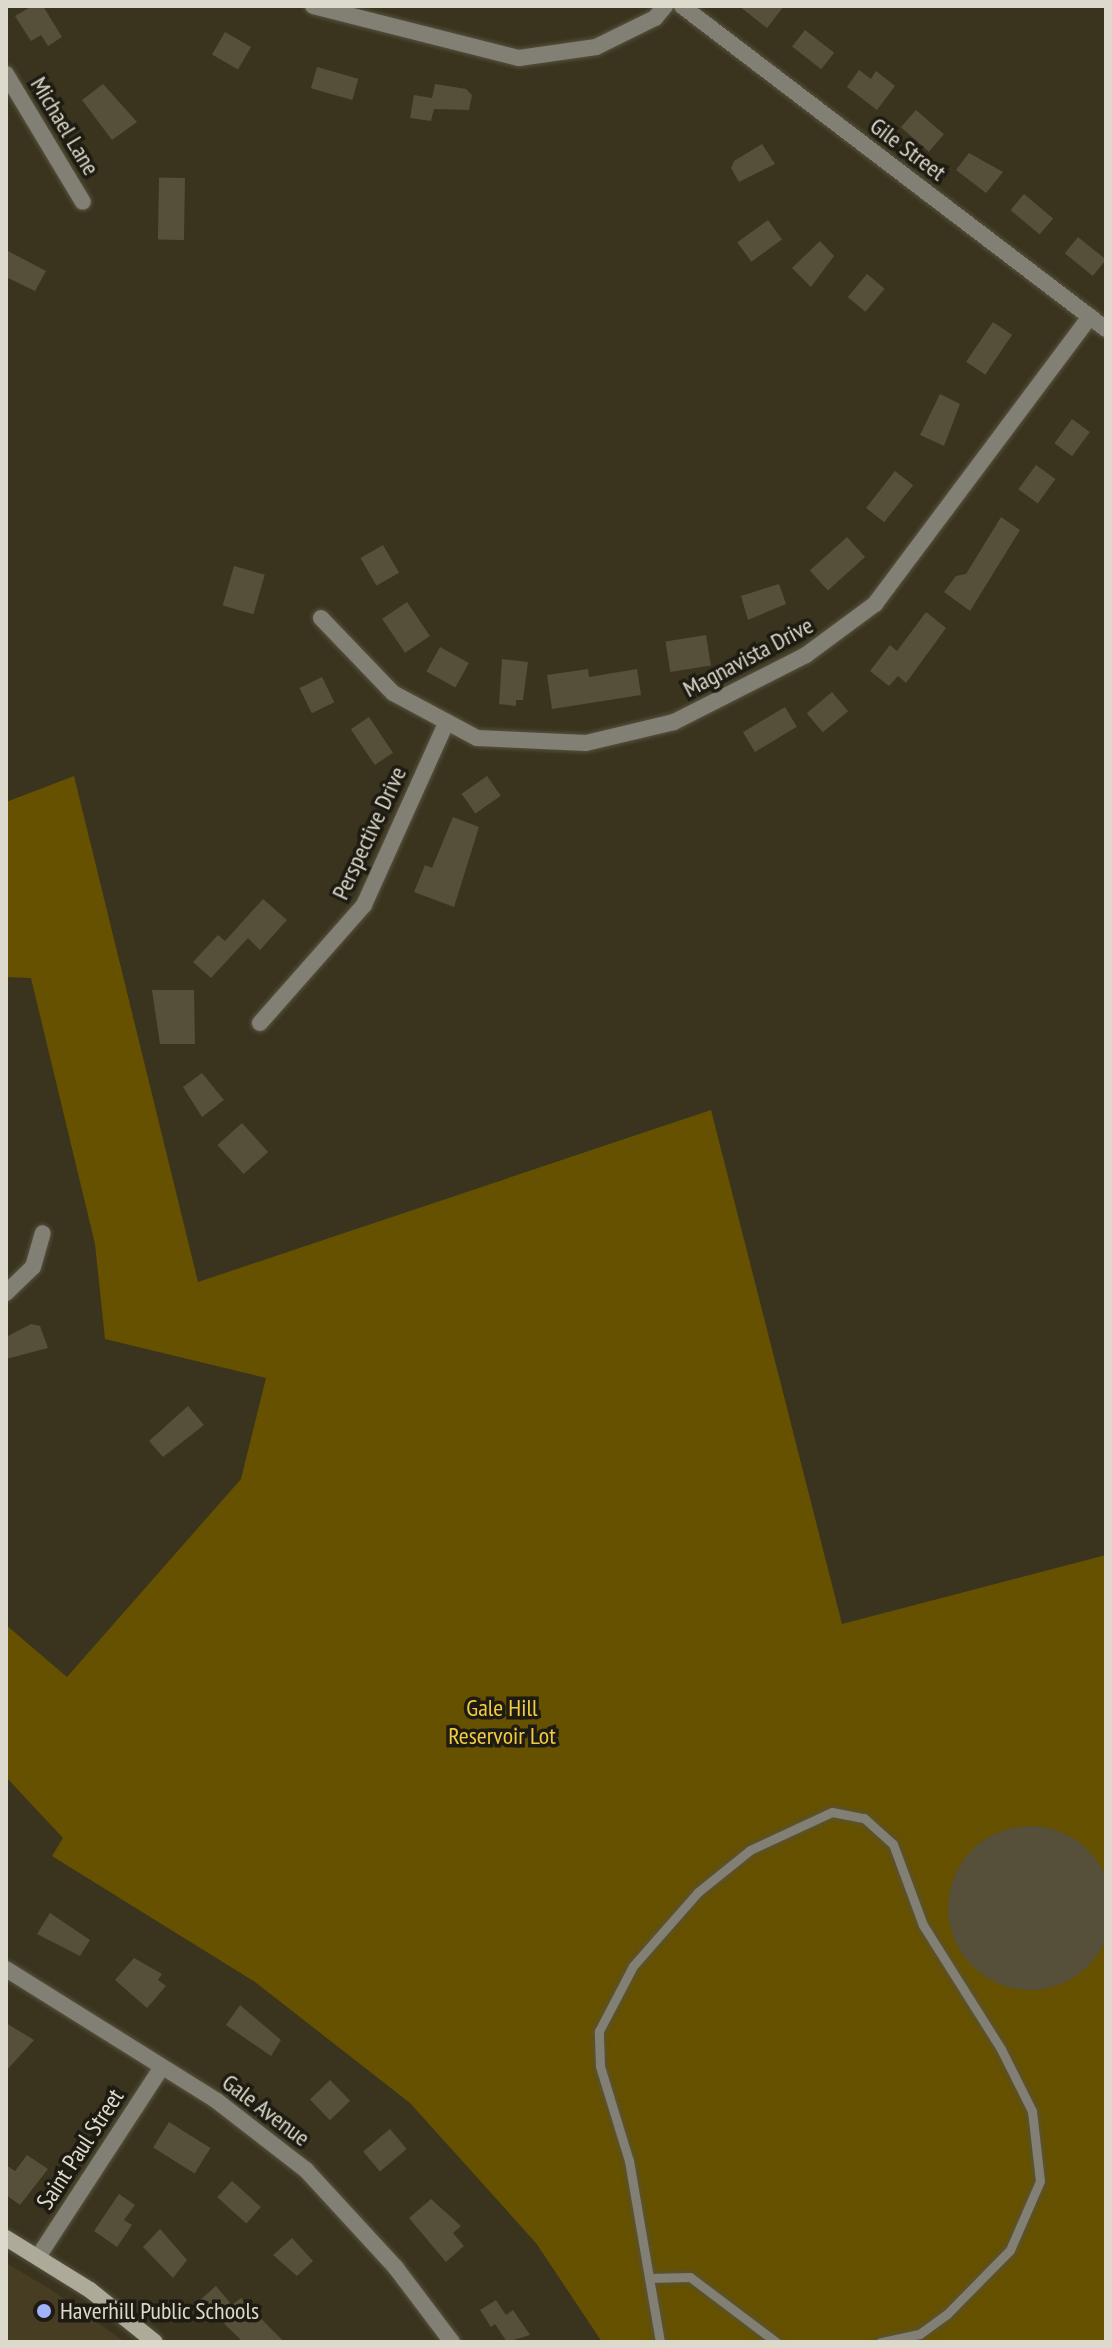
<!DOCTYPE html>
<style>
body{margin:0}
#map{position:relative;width:1112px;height:2348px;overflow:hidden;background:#3a341f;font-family:"PT Sans Narrow",sans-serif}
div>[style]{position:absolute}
.built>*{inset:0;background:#463d22}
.green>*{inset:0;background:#655100}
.building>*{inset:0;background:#564f3a;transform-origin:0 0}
.round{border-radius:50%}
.roads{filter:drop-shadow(0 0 2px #57523e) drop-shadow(0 0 2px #57523e)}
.lane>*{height:9px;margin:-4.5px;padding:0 4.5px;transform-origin:4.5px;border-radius:4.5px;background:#827f75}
.street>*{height:16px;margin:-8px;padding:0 8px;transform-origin:8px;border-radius:8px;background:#827f75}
.secondary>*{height:16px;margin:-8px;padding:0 8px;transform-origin:8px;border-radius:8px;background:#aeaa99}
.dots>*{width:22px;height:22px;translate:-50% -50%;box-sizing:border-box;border:4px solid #1e1b12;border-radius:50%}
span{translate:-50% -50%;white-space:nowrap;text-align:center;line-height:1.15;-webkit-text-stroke:7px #1e1b12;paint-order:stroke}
.street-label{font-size:24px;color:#ddd9cc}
.park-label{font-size:24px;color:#f2cc40}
.poi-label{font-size:24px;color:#ddd9cc}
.left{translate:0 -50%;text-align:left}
.frame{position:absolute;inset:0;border:8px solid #ddd9cc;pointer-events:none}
</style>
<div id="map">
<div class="built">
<i style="clip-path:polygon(6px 2263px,50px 2289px,125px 2342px,6px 2342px)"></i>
</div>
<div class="green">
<i style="clip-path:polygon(74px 776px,198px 1282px,711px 1110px,842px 1624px,1106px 1555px,1106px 2342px,602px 2342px,536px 2243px,410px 2103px,255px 1982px,52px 1856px,63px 1838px,6px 1777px,6px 1625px,67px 1677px,241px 1479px,266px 1378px,105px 1339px,95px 1244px,31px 978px,6px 977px,6px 802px)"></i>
</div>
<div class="building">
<i style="clip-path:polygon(32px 6px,43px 6px,62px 37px,48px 46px,41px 35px,31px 41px,15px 16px)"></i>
<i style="clip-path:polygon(739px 6px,784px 6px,767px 28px)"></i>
<i style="left:805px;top:30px;width:37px;height:21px;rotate:38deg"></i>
<i style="left:225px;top:32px;width:30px;height:26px;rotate:30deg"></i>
<i style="left:317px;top:67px;width:43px;height:22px;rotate:16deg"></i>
<i style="clip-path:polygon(859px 70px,871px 79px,876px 71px,895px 86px,877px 110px,847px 87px)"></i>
<i style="clip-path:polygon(103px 84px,137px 122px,112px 140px,82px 100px)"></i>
<i style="clip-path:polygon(435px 84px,466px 89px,472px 95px,469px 110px,434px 109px,431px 121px,410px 118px,414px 95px,432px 98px)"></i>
<i style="left:916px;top:110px;width:37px;height:23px;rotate:41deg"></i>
<i style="clip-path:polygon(762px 144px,775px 164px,739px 182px,731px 168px,734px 161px)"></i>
<i style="clip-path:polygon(969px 153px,1003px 172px,986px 193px,956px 170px)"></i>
<i style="left:185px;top:178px;width:62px;height:26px;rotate:91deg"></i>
<i style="left:1024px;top:194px;width:38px;height:21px;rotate:40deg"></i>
<i style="left:768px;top:220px;width:24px;height:38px;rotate:54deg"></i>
<i style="left:1078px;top:237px;width:36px;height:21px;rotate:39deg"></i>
<i style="clip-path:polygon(820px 241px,834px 256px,811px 287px,792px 268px)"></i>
<i style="clip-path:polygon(6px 250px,46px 271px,35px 291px,6px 277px)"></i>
<i style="left:867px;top:274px;width:23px;height:30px;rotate:40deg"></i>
<i style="left:993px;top:322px;width:23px;height:48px;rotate:34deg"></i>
<i style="clip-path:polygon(940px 394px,960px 404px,944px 446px,920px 435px)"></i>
<i style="left:1072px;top:419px;width:22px;height:30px;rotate:36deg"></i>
<i style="left:1036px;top:465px;width:24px;height:30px;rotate:36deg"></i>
<i style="left:895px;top:471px;width:23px;height:47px;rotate:38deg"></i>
<i style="clip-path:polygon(1001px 517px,1020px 530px,970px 611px,944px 592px,956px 576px,966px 574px)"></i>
<i style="left:847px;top:537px;width:27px;height:50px;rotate:48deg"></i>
<i style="left:383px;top:545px;width:32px;height:26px;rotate:60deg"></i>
<i style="left:234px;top:566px;width:32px;height:41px;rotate:16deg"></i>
<i style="clip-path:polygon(779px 584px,786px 604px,748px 620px,741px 596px)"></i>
<i style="left:407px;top:602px;width:41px;height:30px;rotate:56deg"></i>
<i style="clip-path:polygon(926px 612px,946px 628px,906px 683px,898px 676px,889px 686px,870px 671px,890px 645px,897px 651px)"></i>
<i style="left:706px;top:635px;width:31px;height:41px;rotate:81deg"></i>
<i style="left:440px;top:647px;width:33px;height:28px;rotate:29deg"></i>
<i style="clip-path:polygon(502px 659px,528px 662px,523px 700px,516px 700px,516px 706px,499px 704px)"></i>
<i style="clip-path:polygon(588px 669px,589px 677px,637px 669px,641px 695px,552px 709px,547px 675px)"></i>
<i style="left:322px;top:677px;width:28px;height:25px;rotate:64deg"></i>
<i style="left:832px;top:692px;width:25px;height:33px;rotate:50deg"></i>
<i style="left:785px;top:707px;width:23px;height:49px;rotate:59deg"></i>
<i style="left:369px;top:717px;width:43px;height:22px;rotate:56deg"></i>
<i style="left:487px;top:776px;width:24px;height:31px;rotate:55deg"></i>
<i style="clip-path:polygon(453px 817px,479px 827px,454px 907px,414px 892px,425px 865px,432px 868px)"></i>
<i style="clip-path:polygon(263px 899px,287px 920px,260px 950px,248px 938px,211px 978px,193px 962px,218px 935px,225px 941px)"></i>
<i style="clip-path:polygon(152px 990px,194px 990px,195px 1044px,160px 1044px)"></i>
<i style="clip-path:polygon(202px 1073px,224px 1100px,202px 1117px,183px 1087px)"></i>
<i style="left:242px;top:1123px;width:39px;height:33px;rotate:48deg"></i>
<i style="clip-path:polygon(31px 1324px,40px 1326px,48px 1348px,6px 1359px,6px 1337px)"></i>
<i style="clip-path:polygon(188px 1406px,204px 1425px,163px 1457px,149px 1441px)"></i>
<i class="round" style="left:948px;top:1826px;width:164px;height:164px"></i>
<i style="clip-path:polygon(50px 1913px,90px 1940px,80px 1956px,37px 1934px)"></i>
<i style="clip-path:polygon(134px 1958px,162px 1974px,158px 1980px,166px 1986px,147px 2008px,115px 1980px)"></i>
<i style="clip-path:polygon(240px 2005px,281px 2040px,271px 2056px,226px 2025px)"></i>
<i style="clip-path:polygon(6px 2023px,34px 2040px,6px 2071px)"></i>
<i style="left:330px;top:2080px;width:29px;height:28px;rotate:46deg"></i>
<i style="left:169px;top:2122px;width:49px;height:30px;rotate:32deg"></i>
<i style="left:390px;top:2129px;width:26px;height:35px;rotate:50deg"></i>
<i style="clip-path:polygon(27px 2155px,48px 2169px,20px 2205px,6px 2195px,6px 2165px,15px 2171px)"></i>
<i style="left:232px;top:2181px;width:39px;height:22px;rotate:42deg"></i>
<i style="clip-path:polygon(119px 2194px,135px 2205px,124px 2220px,132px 2225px,117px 2247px,94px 2231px)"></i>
<i style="clip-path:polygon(431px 2199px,461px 2226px,453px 2233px,464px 2246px,446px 2262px,409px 2218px)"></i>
<i style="clip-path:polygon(160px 2229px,187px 2260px,173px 2278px,143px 2247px)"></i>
<i style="clip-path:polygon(292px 2238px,313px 2261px,297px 2276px,273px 2255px)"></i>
<i style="clip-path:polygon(216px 2286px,232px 2305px,241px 2298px,284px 2342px,243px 2342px,200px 2300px)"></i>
<i style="clip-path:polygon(496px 2300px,506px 2315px,513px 2310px,530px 2335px,507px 2342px,495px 2324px,491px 2327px,480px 2310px)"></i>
</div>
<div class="roads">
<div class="lane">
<i style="left:649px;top:2278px;width:41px;rotate:-1.4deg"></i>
<i style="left:690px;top:2277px;width:108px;rotate:37.1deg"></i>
<i style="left:660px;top:2342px;width:184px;rotate:-99.7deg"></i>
<i style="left:629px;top:2161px;width:99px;rotate:-107deg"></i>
<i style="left:600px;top:2066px;width:35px;rotate:-92deg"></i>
<i style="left:599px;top:2031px;width:73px;rotate:-62.4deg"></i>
<i style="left:633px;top:1966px;width:98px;rotate:-48.7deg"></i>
<i style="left:698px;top:1892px;width:67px;rotate:-38.9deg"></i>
<i style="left:750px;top:1850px;width:90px;rotate:-24.9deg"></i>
<i style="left:832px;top:1812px;width:33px;rotate:11deg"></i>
<i style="left:864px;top:1818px;width:39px;rotate:42deg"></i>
<i style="left:893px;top:1844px;width:86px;rotate:69.7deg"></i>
<i style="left:923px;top:1925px;width:146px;rotate:57.8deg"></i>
<i style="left:1001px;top:2049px;width:69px;rotate:63.4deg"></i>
<i style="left:1032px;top:2111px;width:70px;rotate:83.5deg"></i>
<i style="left:1040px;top:2181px;width:75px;rotate:113.5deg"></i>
<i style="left:1010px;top:2250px;width:90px;rotate:134.5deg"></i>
<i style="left:947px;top:2314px;width:34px;rotate:144deg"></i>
<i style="left:919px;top:2334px;width:40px;rotate:168deg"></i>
</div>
<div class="street">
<i style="left:313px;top:6px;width:212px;rotate:14.2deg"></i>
<i style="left:519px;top:58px;width:78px;rotate:-8.1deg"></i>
<i style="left:596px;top:47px;width:66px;rotate:-26.2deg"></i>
<i style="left:655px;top:18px;width:16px;rotate:-50deg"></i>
<i style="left:682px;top:6px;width:533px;rotate:37.3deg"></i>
<i style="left:6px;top:74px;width:149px;rotate:59deg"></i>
<i style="left:321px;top:618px;width:104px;rotate:46.2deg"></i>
<i style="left:393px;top:693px;width:95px;rotate:28.2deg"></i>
<i style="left:477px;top:738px;width:109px;rotate:2.6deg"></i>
<i style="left:586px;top:743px;width:90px;rotate:-13.4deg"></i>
<i style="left:674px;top:722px;width:148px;rotate:-26.9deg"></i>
<i style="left:806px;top:655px;width:86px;rotate:-36.5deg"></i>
<i style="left:875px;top:604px;width:359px;rotate:-53.2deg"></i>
<i style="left:260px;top:1023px;width:157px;rotate:-48.6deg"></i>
<i style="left:364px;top:905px;width:196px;rotate:-65.7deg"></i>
<i style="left:6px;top:1293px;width:37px;rotate:-44deg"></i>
<i style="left:33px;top:1267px;width:35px;rotate:-74deg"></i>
<i style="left:6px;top:1969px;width:249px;rotate:32deg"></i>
<i style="left:217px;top:2101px;width:113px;rotate:37.8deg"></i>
<i style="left:306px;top:2170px;width:133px;rotate:47.4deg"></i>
<i style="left:396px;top:2268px;width:93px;rotate:52.9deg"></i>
<i style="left:38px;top:2257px;width:227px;rotate:-56.9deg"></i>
</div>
<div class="secondary">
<i style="left:6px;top:2238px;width:99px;rotate:31.8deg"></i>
<i style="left:90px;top:2290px;width:83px;rotate:38.7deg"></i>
</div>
</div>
<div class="dots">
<i style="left:44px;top:2311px;background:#a1b3fd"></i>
</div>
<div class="street-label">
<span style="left:65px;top:126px;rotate:59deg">Michael Lane</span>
<span style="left:908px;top:149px;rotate:37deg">Gile Street</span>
<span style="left:748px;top:657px;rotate:-28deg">Magnavista Drive</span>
<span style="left:369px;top:833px;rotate:-65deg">Perspective Drive</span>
<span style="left:266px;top:2110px;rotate:37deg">Gale Avenue</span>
<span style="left:80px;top:2149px;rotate:-57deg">Saint Paul Street</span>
</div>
<div class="park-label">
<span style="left:502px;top:1722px">Gale Hill<br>Reservoir Lot</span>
</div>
<div class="poi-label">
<span class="left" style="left:60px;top:2311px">Haverhill Public Schools</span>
</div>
<div class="frame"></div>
</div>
